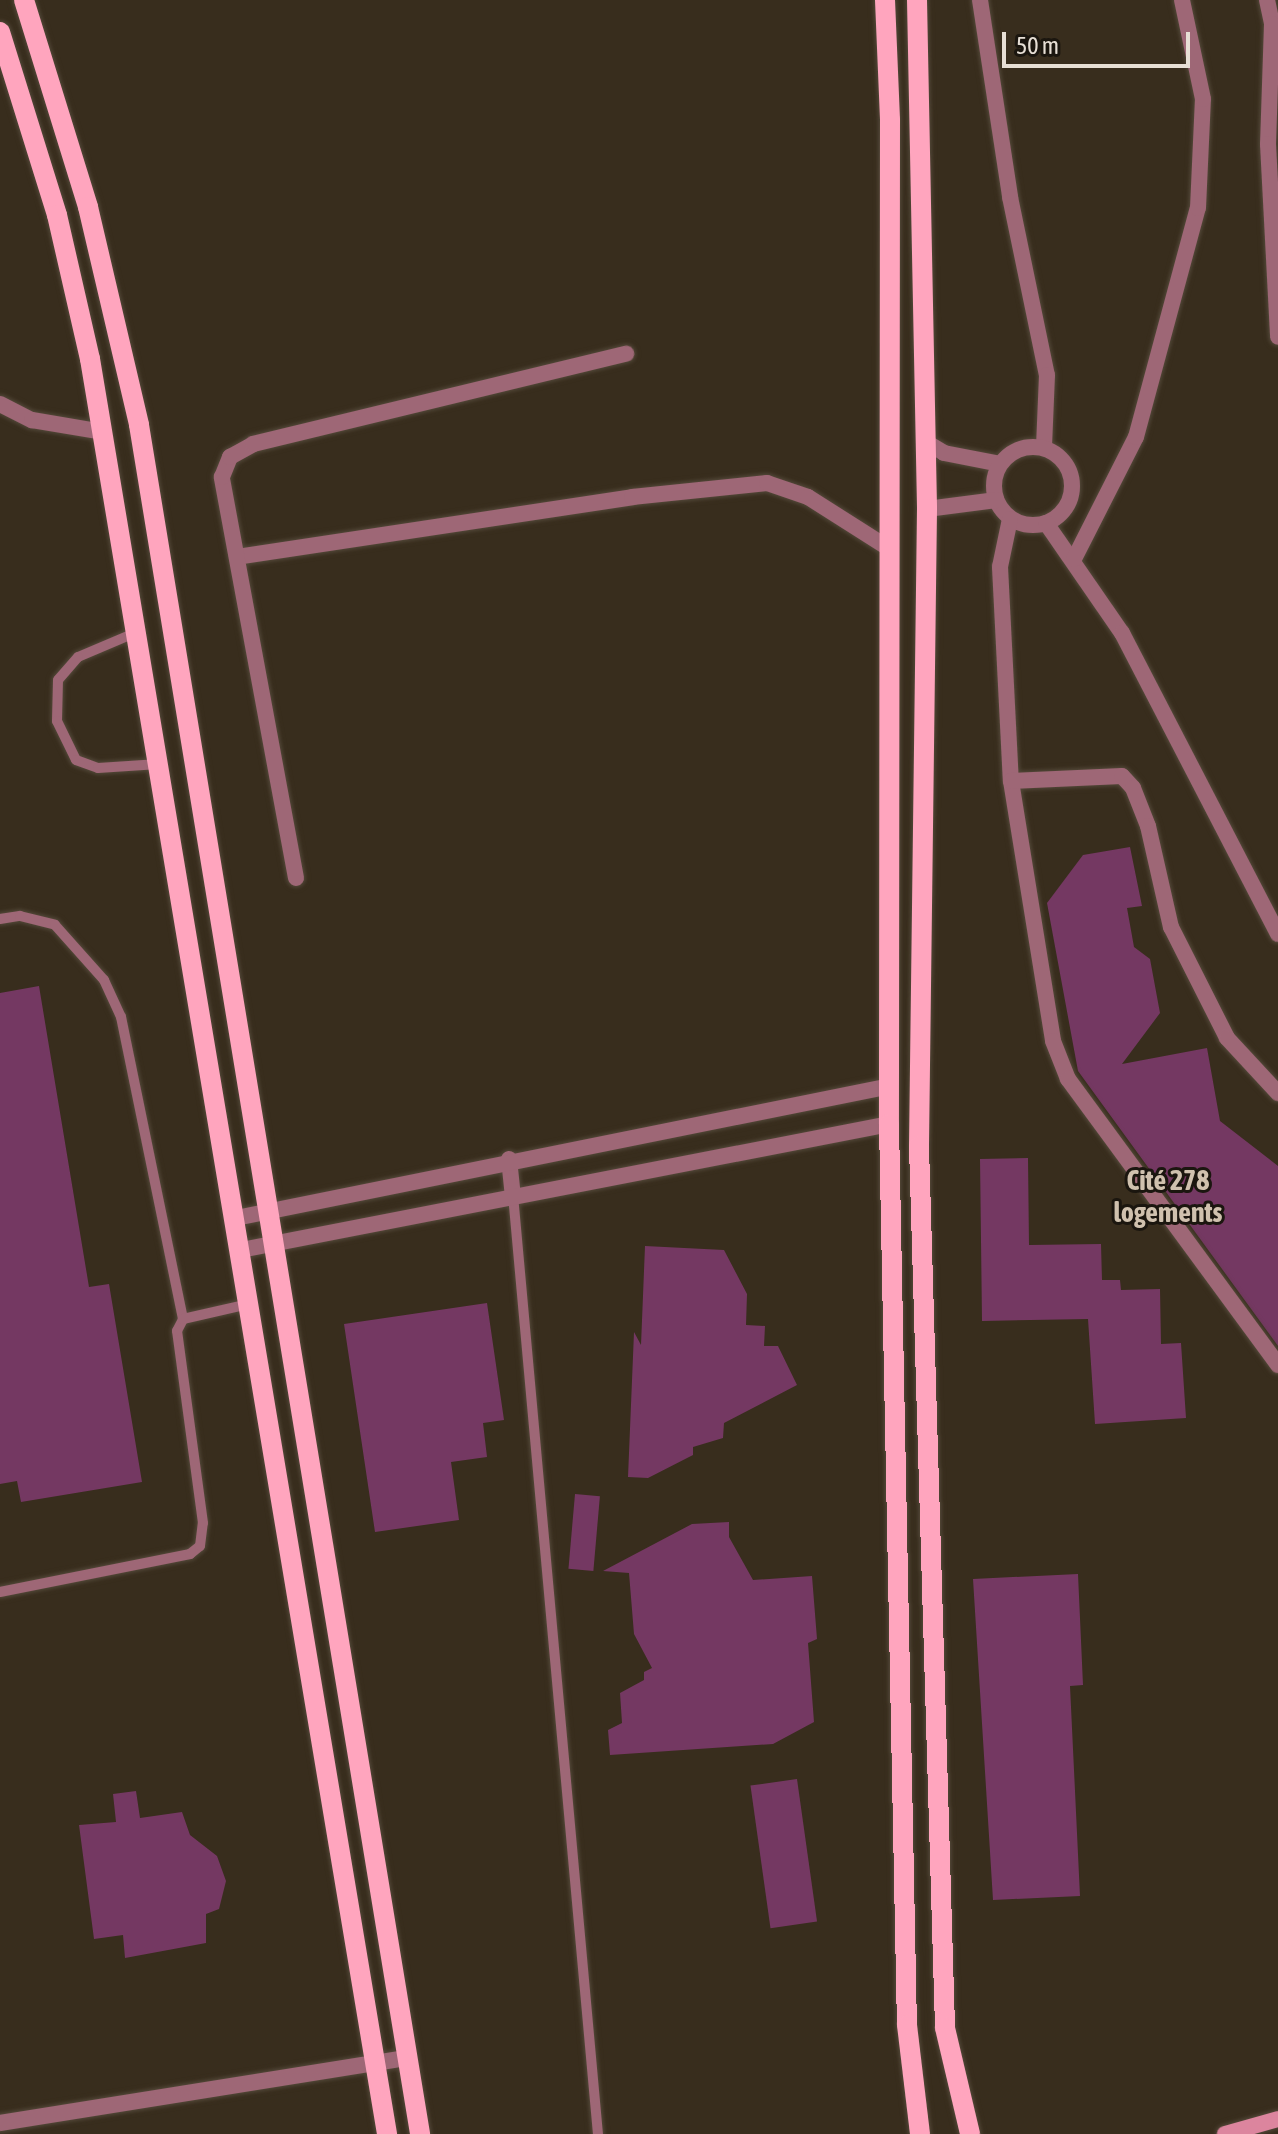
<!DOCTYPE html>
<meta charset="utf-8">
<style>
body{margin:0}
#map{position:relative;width:1278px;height:2134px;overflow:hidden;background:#382d1d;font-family:"Asap Condensed",sans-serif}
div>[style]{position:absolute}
.building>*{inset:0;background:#743862;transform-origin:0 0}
.roads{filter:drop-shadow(0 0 2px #54493a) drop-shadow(0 0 2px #54493a)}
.lane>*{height:10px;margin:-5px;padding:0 5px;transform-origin:5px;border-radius:5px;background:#9e6776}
.street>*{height:16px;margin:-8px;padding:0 8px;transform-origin:8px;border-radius:8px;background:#9e6776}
.street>.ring{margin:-8px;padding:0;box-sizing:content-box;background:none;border:16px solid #9e6776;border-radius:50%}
.secondary>*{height:16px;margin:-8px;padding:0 8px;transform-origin:8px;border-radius:8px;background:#dc859e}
.primary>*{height:20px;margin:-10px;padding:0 10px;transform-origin:10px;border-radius:10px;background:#ffa5be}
span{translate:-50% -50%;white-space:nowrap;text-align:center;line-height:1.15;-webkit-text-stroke:6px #1b160f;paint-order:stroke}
.neighbourhood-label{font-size:28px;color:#d0c1ae;font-weight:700}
.scale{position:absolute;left:1002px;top:32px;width:188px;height:36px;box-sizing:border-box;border:4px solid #e7dfd5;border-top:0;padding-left:10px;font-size:24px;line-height:28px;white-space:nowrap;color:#e7dfd5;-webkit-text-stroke:6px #1b160f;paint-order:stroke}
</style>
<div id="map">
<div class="building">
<i style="clip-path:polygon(1130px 847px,1142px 906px,1127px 908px,1134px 947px,1150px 959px,1160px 1013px,1122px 1064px,1207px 1048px,1220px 1121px,1278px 1166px,1278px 1346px,1078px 1071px,1047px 903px,1083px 855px)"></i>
<i style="clip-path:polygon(39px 986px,89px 1287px,109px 1284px,142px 1482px,21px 1502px,17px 1481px,0 1484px,0 993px)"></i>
<i style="clip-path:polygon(1028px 1158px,1029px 1245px,1101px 1244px,1102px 1280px,1120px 1280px,1121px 1290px,1160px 1289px,1161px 1344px,1181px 1343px,1186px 1418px,1095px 1424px,1088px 1319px,982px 1321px,980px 1159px)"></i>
<i style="clip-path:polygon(645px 1246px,724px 1250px,747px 1294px,746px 1325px,765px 1326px,764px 1346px,778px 1346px,797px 1385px,724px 1423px,723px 1438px,693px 1447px,693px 1455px,648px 1478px,628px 1477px,634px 1332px,641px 1345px)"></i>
<i style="clip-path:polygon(487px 1303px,504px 1420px,483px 1423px,487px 1457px,451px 1462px,459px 1520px,375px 1532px,344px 1324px)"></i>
<i style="left:575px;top:1494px;width:25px;height:75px;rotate:5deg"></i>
<i style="clip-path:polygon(729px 1522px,729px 1537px,753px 1580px,812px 1576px,817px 1639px,808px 1643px,814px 1722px,773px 1744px,610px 1755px,608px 1730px,622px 1723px,620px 1693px,644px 1680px,644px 1672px,652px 1668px,634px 1634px,629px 1573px,603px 1571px,692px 1524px)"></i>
<i style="clip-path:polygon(1078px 1574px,1083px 1685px,1070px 1686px,1080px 1896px,993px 1900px,973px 1579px)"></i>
<i style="left:797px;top:1779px;width:144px;height:47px;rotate:82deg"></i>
<i style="clip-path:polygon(136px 1791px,140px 1818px,182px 1812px,190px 1835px,217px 1856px,226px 1881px,219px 1909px,206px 1914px,206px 1943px,125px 1958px,123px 1935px,94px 1939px,79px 1825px,116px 1822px,113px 1794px)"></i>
</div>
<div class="roads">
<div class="lane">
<i style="left:137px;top:632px;width:64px;rotate:157deg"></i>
<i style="left:78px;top:657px;width:30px;rotate:131deg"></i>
<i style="left:58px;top:680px;width:41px;rotate:91.4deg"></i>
<i style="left:57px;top:721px;width:43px;rotate:64deg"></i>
<i style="left:76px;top:760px;width:23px;rotate:20deg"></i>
<i style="left:98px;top:768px;width:61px;rotate:-3.8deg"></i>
<i style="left:0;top:919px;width:20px;rotate:-9deg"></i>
<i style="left:20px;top:916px;width:36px;rotate:14deg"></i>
<i style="left:55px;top:925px;width:74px;rotate:48.3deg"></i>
<i style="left:104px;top:980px;width:41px;rotate:65.3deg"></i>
<i style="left:121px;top:1017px;width:308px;rotate:78.4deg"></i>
<i style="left:513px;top:1195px;width:943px;rotate:84.83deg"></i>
<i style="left:0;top:1592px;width:194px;rotate:-11.3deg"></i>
<i style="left:190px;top:1554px;width:13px;rotate:-39deg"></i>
<i style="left:200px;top:1546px;width:23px;rotate:-83deg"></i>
<i style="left:203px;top:1523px;width:194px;rotate:-97.7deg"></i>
<i style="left:177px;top:1331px;width:13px;rotate:-63deg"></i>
<i style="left:183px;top:1319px;width:68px;rotate:-12.8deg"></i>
</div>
<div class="street">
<i style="left:980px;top:0;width:199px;rotate:81.3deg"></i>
<i style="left:1010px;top:197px;width:182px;rotate:78.3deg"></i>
<i style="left:1047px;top:375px;width:73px;rotate:92.4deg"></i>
<i style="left:1267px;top:0;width:25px;rotate:78deg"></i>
<i style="left:1272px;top:24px;width:120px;rotate:91.9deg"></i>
<i style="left:1268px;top:144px;width:193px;rotate:87deg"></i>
<i style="left:0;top:404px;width:36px;rotate:27deg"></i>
<i style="left:32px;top:420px;width:73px;rotate:9.5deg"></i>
<i style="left:926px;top:442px;width:21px;rotate:31deg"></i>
<i style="left:944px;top:453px;width:57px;rotate:11.1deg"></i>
<i class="ring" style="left:994px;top:447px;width:62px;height:62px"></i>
<i style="left:927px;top:509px;width:70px;rotate:-7.4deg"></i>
<i style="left:1010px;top:519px;width:49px;rotate:101.8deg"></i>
<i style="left:1000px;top:567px;width:214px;rotate:87.1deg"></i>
<i style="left:1011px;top:781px;width:263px;rotate:80.8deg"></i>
<i style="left:1053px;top:1041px;width:41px;rotate:68.5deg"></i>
<i style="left:1068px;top:1079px;width:355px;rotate:53.7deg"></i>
<i style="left:1046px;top:523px;width:134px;rotate:55.4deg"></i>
<i style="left:1122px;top:633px;width:339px;rotate:62.6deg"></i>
<i style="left:237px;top:557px;width:400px;rotate:-8.6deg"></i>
<i style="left:632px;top:497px;width:136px;rotate:-5.9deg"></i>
<i style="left:767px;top:483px;width:43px;rotate:18.9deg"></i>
<i style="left:808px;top:497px;width:97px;rotate:32.4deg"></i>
<i style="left:1074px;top:559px;width:137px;rotate:-63.1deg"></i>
<i style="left:1136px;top:437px;width:237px;rotate:-74.9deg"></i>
<i style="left:1198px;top:208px;width:109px;rotate:-87.4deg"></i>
<i style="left:1203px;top:99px;width:101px;rotate:-102deg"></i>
<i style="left:1011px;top:781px;width:111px;rotate:-2.6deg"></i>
<i style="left:1122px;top:776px;width:16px;rotate:47deg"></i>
<i style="left:1133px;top:788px;width:41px;rotate:68.5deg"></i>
<i style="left:1148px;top:826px;width:104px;rotate:77.2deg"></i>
<i style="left:1171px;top:927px;width:124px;rotate:63.2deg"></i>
<i style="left:1227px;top:1038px;width:75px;rotate:47.2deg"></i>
<i style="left:296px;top:878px;width:408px;rotate:-100.5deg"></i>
<i style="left:222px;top:477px;width:22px;rotate:-68deg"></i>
<i style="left:230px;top:457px;width:26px;rotate:-29deg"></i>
<i style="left:253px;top:444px;width:384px;rotate:-13.6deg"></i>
<i style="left:509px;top:1159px;width:36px;rotate:84deg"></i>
<i style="left:236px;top:1218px;width:667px;rotate:-11.41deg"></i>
<i style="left:241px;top:1250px;width:660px;rotate:-11deg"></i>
<i style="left:0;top:2123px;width:411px;rotate:-9.1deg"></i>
</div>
<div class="secondary">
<i style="left:1225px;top:2134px;width:55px;rotate:-15.8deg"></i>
</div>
<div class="primary">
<i style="left:24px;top:0;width:217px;rotate:72.8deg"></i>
<i style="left:88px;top:207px;width:224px;rotate:76.8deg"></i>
<i style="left:139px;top:425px;width:1732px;rotate:80.66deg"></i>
<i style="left:885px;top:0;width:120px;rotate:87.6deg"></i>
<i style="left:890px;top:120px;width:1004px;rotate:90.06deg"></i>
<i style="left:889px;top:1124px;width:901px;rotate:88.86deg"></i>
<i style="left:907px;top:2025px;width:110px;rotate:83.2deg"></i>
<i style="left:917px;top:0;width:509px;rotate:88.87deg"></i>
<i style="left:927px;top:509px;width:637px;rotate:90.72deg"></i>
<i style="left:919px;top:1146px;width:882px;rotate:88.31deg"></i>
<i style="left:945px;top:2028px;width:109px;rotate:76.7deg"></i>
<i style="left:0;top:32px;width:192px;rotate:72.7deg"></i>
<i style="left:57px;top:215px;width:148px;rotate:77.1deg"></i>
<i style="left:90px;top:359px;width:1800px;rotate:80.5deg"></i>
</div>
</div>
<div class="neighbourhood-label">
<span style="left:1168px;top:1196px">Cité 278<br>logements</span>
</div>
<div class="scale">50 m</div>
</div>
